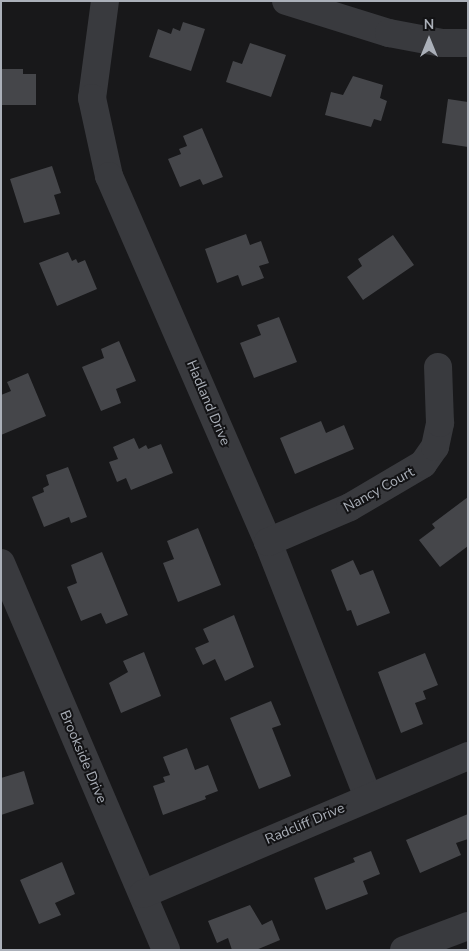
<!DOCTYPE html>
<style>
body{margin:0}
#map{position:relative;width:469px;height:951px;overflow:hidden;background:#18181a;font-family:"Nunito Sans",sans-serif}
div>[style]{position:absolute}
.building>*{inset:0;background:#45464a}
.minor>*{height:28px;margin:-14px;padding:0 14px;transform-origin:14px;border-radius:14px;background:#393a3e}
span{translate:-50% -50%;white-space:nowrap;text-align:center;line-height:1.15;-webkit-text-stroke:4px #131315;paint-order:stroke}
.street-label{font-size:14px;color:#abb0b9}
.frame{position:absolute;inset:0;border:2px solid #abb0b9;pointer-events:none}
.north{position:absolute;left:404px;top:15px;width:50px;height:50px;-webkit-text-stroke:4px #131315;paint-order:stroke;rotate:0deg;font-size:14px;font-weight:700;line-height:20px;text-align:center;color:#abb0b9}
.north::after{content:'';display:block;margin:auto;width:18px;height:22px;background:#abb0b9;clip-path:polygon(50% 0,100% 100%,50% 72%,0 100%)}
</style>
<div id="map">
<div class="building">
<i style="clip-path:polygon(183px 22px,205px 29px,191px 71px,149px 57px,158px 29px,171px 34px,173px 28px,180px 31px)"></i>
<i style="clip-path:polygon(250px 43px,286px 55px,271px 97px,226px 82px,233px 61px,242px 64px)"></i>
<i style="clip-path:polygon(1px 69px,23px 69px,23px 74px,36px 74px,36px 105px,1px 105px)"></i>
<i style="clip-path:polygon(353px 76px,383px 85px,380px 98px,387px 101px,381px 121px,374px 119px,371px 127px,325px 115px,331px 92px,343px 95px)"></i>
<i style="clip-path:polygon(448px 99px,468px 102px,468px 147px,442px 143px)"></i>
<i style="clip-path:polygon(202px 128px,223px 177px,203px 185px,200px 179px,180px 187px,168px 159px,181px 154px,179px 149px,187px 146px,183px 136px)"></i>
<i style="clip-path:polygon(52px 166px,61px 193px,54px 195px,60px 214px,24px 223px,10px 179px)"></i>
<i style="clip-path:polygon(246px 234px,250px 245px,261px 241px,269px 263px,259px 266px,264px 278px,242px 286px,238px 275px,217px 283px,205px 249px)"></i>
<i style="clip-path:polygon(393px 235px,414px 265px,363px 300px,347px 277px,362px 266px,358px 259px)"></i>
<i style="clip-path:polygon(68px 252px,72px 261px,76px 259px,78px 263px,85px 260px,97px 289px,57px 306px,39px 263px)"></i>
<i style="clip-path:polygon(279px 317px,297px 362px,254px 378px,240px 343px,261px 335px,257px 325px)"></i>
<i style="clip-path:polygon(119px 341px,136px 381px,116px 389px,121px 403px,101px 411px,82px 367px,104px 358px,101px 349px)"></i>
<i style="clip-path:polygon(28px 373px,46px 416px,1px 435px,1px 395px,11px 391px,7px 382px)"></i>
<i style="clip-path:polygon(321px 421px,326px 433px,344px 425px,354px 449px,295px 474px,280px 438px)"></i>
<i style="clip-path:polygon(134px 438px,139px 449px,146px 445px,148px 449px,161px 444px,173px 473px,131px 490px,126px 478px,117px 482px,109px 462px,118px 459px,113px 447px)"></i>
<i style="clip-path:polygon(68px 467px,87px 517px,71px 523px,69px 517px,44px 527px,32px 497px,44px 492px,43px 488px,49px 485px,46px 475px)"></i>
<i style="clip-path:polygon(468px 497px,468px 546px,440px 567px,419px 540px,435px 528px,432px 524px)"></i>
<i style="clip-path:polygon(198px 528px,221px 585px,178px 602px,163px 563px,174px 559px,167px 541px)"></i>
<i style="clip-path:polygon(102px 552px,128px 615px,106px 624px,101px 613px,81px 621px,67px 587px,77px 583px,71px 565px)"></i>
<i style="clip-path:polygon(353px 560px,360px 575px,373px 570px,390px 613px,357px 626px,351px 610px,347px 611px,331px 570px)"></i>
<i style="clip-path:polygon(234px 615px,254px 667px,225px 681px,215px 659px,203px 665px,195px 648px,209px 642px,203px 629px)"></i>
<i style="clip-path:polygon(144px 652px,161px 696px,121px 713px,109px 683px,128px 672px,123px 661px)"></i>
<i style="clip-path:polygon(425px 653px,438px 685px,423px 691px,426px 699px,415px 703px,423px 724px,401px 733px,378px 672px)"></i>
<i style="clip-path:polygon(271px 701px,281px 725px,272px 728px,291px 776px,259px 789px,230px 718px)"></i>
<i style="clip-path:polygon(187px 748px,195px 770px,208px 765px,218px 791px,205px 796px,206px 799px,163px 815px,153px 786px,165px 782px,163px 777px,170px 775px,163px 757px)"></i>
<i style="clip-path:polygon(24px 771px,34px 804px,1px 815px,1px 778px)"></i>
<i style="clip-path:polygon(468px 814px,468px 839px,456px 843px,461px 855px,420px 873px,406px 840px)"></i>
<i style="clip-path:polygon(371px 851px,380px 874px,363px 881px,368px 894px,326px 910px,314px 878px,355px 862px,353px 858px)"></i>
<i style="clip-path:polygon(62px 862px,75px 894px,55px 903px,61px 915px,39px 924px,20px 880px)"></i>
<i style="clip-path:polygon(250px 905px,262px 925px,272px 920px,280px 940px,256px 950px,232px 950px,228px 938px,217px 943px,208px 921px)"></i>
</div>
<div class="minor">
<i style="left:105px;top:1px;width:98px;rotate:97.6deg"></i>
<i style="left:92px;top:98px;width:80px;rotate:77.7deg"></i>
<i style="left:109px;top:176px;width:399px;rotate:66.5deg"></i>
<i style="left:268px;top:542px;width:274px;rotate:68.6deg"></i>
<i style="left:286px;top:1px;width:108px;rotate:17.3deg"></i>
<i style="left:389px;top:33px;width:54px;rotate:10.7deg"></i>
<i style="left:442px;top:43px;width:26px"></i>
<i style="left:268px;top:542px;width:89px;rotate:-23.1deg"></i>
<i style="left:350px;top:507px;width:85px;rotate:-30.5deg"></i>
<i style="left:423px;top:464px;width:21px;rotate:-55deg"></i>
<i style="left:435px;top:447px;width:25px;rotate:-78deg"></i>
<i style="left:440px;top:423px;width:56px;rotate:-92deg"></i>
<i style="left:1px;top:563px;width:421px;rotate:66.9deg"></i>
<i style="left:143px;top:894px;width:353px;rotate:-23deg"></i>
<i style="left:404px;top:950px;width:68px;rotate:-20.6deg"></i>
</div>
<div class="street-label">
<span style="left:208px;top:403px;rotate:67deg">Hadland Drive</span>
<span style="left:379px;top:490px;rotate:-29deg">Nancy Court</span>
<span style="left:83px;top:757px;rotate:67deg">Brookside Drive</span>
<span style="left:305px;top:824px;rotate:-23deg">Radcliff Drive</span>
</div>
<div class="frame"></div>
<div class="north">N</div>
</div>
